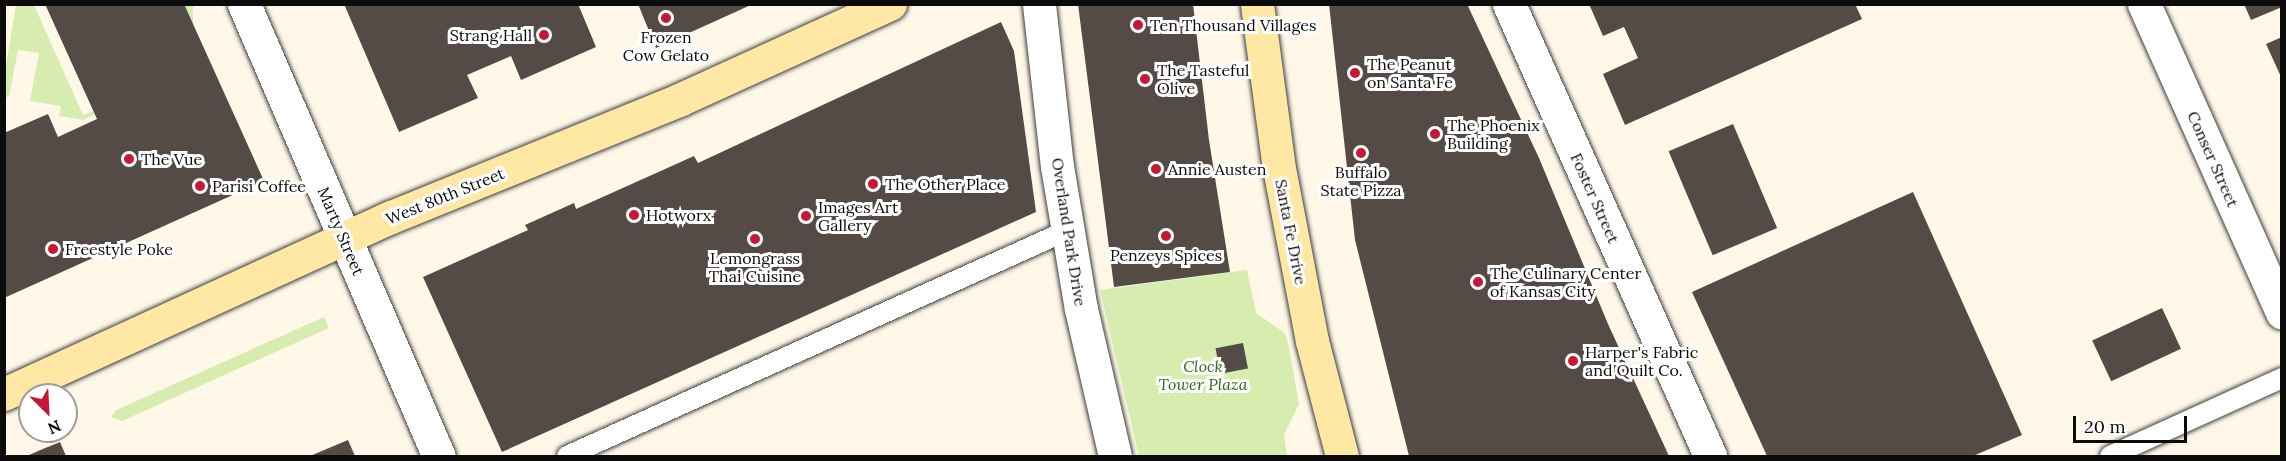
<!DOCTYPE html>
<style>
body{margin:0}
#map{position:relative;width:2286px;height:461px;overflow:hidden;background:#fff8e9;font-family:Lora,serif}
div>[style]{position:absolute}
.green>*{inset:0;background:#d7edaf;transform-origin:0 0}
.building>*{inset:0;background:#544a46;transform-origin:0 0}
.roads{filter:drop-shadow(0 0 2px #3e3e3e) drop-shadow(0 0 2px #3e3e3e)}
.lane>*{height:20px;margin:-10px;padding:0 10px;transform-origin:10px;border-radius:10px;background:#fff}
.street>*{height:33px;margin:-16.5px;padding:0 16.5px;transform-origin:16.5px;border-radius:16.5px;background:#fff}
.secondary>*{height:33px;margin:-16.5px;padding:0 16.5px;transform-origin:16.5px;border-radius:16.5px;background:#ffe8a4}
.dots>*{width:16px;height:16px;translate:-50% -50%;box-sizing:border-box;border:3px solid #fff;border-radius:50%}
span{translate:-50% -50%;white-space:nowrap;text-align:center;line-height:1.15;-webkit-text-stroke:6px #fff;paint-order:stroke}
.poi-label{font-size:16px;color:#0b0b0b}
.left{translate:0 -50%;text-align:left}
.right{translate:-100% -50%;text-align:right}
.street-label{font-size:16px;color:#0b0b0b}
.park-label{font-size:16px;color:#326716;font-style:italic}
.frame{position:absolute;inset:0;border:6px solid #0b0b0b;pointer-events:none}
.north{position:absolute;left:18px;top:383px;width:60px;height:60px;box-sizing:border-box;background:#fff;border:2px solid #9d9d9d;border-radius:50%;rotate:156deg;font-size:16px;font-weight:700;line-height:24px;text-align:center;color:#0b0b0b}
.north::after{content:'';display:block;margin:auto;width:21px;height:27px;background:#c61737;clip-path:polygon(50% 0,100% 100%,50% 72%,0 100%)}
.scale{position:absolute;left:2073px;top:416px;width:114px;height:27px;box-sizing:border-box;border:3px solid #0b0b0b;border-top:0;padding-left:8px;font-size:18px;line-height:21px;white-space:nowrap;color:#0b0b0b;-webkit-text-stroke:4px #fff;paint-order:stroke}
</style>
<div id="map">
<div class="green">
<i style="clip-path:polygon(16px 5px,34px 5px,83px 115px,93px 111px,95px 114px,83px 120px,59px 116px,61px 106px,30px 101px,39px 53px,18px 50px,9px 97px,5px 97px,5px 71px)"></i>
<i style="left:184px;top:5px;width:9px;height:68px"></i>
<i style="clip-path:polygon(1247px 270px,1256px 313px,1285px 333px,1289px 347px,1299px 404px,1284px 435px,1287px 456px,1139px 456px,1100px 290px)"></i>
<i style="clip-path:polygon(324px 317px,329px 328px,122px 421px,111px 417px,116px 410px)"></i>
</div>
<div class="building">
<i style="clip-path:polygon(45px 4px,184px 4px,264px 181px,4px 298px,4px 133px,48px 114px,58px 137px,97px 119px)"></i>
<i style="clip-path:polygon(344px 4px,578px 4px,596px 47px,521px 80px,511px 56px,467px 75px,478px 98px,399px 132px)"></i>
<i style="clip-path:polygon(638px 4px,753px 4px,656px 48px)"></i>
<i style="clip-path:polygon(1078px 4px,1193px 4px,1209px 140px,1230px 272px,1114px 287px)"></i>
<i style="clip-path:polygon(1329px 4px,1467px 4px,1539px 158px,1608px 324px,1669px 456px,1409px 456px,1355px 240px)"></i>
<i style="clip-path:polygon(1589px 4px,1855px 4px,1862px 19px,1625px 125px,1603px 74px,1638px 58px,1624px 27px,1603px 36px)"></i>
<i style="clip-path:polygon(2244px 4px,2282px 4px,2282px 7px,2251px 20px)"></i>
<i style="clip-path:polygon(1001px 22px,1014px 51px,1036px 212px,502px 452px,423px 277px,528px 230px,525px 225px,574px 203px,576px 209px,694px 156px,698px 163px)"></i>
<i style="clip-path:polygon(2282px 37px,2282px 79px,2266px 44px)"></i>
<i style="left:1733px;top:124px;width:113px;height:70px;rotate:67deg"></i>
<i style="clip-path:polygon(1913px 192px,2022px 435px,1973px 456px,1767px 456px,1692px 292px)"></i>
<i style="left:2162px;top:308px;width:45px;height:77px;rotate:65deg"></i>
<i style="left:1243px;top:343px;width:26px;height:28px;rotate:79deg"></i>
<i style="clip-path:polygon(348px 440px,355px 456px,310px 456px)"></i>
<i style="clip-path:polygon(60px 442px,66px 456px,27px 456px,38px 451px)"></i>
</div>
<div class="roads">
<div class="lane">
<i style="left:567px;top:456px;width:550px;rotate:-24.28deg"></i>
<i style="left:2110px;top:456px;width:189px;rotate:-24.4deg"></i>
</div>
<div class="street">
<i style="left:244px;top:4px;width:492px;rotate:66.7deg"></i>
<i style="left:1039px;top:4px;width:163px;rotate:83.7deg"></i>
<i style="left:1057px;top:166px;width:145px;rotate:80.5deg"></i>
<i style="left:1081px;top:309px;width:151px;rotate:77deg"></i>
<i style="left:1509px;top:4px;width:495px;rotate:66deg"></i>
<i style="left:2144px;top:4px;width:338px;rotate:65.9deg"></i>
</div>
<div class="secondary">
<i style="left:1257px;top:4px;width:165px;rotate:82.4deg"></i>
<i style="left:1279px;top:168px;width:176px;rotate:79.2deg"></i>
<i style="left:1312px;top:341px;width:119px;rotate:75.4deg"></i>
<i style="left:4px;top:394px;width:426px;rotate:-24.6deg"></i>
<i style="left:391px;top:217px;width:311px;rotate:-22.1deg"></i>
<i style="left:679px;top:100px;width:232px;rotate:-24.5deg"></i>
</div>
</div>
<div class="dots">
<i style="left:666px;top:18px;background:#c61737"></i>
<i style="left:1138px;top:25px;background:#c61737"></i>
<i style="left:544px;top:35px;background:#c61737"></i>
<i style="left:1355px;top:73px;background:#c61737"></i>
<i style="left:1145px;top:79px;background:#c61737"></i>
<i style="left:1435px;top:134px;background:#c61737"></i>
<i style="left:1361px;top:153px;background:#c61737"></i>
<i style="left:129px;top:159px;background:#c61737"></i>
<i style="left:1156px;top:169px;background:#c61737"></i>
<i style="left:873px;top:184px;background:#c61737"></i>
<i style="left:200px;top:186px;background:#c61737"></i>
<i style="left:634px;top:215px;background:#c61737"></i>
<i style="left:806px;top:216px;background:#c61737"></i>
<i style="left:1166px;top:236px;background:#c61737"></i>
<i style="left:755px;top:239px;background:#c61737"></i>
<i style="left:53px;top:249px;background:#c61737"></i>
<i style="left:1478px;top:282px;background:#c61737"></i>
<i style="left:1573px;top:361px;background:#c61737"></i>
</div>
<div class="poi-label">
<span class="left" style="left:1150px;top:25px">Ten Thousand Villages</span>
<span class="right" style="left:532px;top:35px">Strang Hall</span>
<span style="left:666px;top:46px">Frozen<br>Cow Gelato</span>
<span class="left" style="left:1367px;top:73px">The Peanut<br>on Santa Fe</span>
<span class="left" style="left:1157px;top:79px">The Tasteful<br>Olive</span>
<span class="left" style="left:1447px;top:134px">The Phoenix<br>Building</span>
<span class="left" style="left:141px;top:159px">The Vue</span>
<span class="left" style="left:1168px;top:169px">Annie Austen</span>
<span style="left:1361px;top:181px">Buffalo<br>State Pizza</span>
<span class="left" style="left:885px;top:184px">The Other Place</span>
<span class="left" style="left:212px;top:186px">Parisi Coffee</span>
<span class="left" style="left:818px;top:216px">Images Art<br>Gallery</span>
<span class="left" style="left:646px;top:215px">Hotworx</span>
<span class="left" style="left:65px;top:249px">Freestyle Poke</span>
<span style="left:1166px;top:255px">Penzeys Spices</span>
<span style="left:755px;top:267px">Lemongrass<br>Thai Cuisine</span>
<span class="left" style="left:1490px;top:282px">The Culinary Center<br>of Kansas City</span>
<span class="left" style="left:1585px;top:361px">Harper's Fabric<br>and Quilt Co.</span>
</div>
<div class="street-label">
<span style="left:2213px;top:159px;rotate:66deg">Conser Street</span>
<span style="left:445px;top:196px;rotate:-22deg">West 80th Street</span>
<span style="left:1595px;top:198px;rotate:66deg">Foster Street</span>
<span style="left:341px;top:231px;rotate:67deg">Marty Street</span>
<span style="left:1069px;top:232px;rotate:81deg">Overland Park Drive</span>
<span style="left:1291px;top:232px;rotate:79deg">Santa Fe Drive</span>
</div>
<div class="park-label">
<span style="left:1203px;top:375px">Clock<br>Tower Plaza</span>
</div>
<div class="frame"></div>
<div class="north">N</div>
<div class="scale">20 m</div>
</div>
